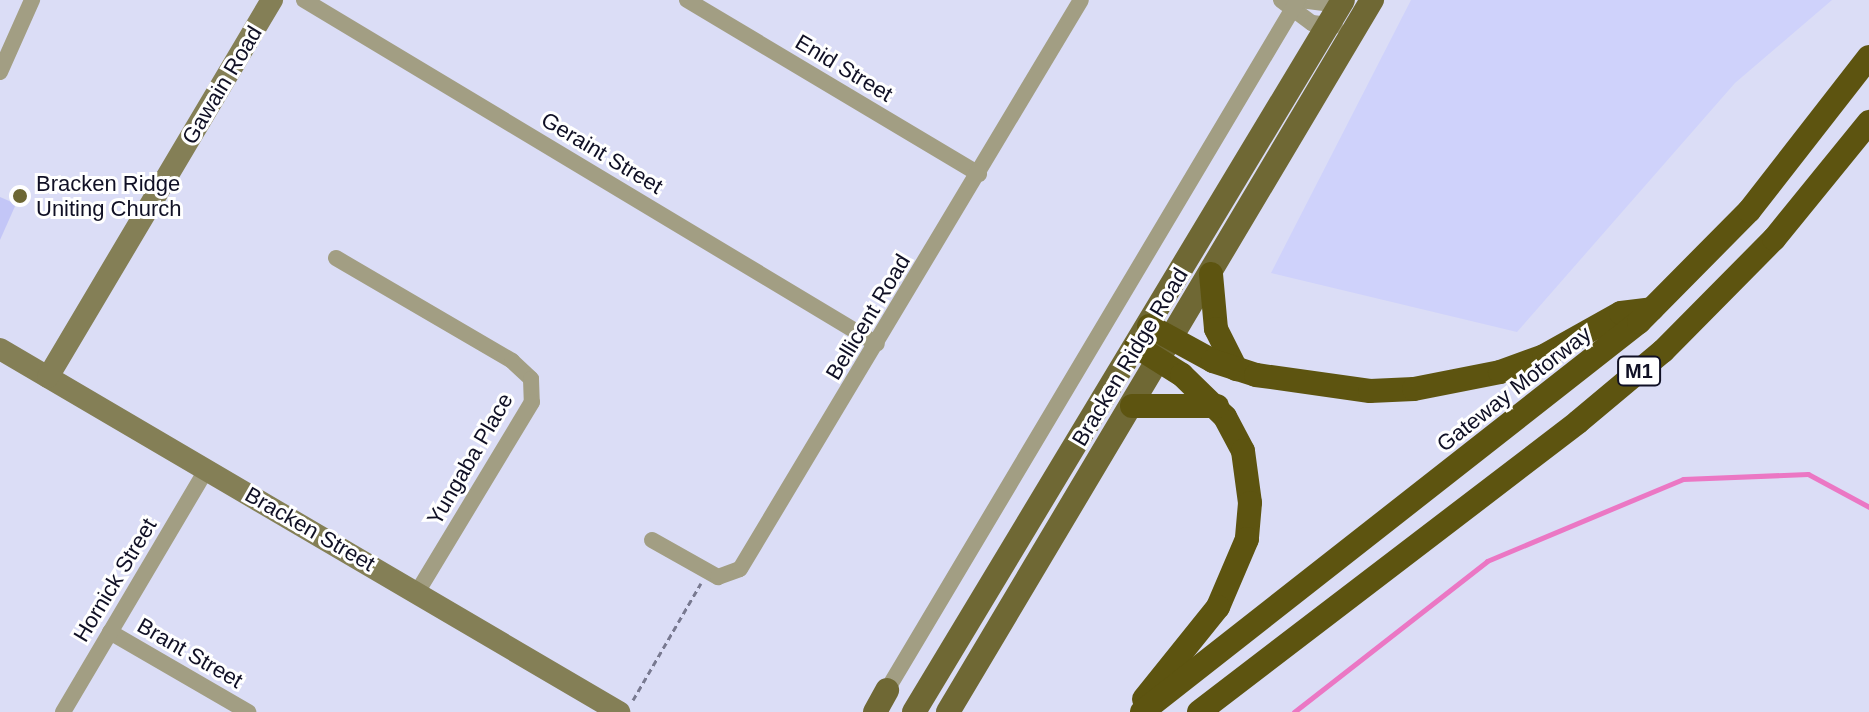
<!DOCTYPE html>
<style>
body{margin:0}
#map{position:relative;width:1869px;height:712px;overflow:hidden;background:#dbddf6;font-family:Helvetica,sans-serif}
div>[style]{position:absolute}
.built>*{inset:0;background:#cfd2fb}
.stream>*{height:5px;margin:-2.5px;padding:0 2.5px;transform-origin:2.5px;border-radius:2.5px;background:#eb77c4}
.building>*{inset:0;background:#c3c6f7}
.path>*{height:3px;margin-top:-1.5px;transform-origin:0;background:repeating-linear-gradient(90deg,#787990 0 6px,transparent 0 10px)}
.street>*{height:16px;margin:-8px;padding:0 8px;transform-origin:8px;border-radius:8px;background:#a29e83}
.secondary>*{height:22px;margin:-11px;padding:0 11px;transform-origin:11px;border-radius:11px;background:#847f56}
.primary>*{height:24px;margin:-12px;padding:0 12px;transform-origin:12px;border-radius:12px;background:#6f6834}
.highway>*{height:24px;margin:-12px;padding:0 12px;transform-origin:12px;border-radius:12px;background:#5d5410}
.dots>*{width:22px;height:22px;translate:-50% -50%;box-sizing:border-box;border:4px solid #fff;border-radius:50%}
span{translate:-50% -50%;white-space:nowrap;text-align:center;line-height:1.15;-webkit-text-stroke:6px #fff;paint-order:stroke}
.shield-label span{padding:2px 6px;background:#fff;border:2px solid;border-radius:6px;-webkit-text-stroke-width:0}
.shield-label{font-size:20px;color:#101025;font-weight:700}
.street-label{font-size:22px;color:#101025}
.poi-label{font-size:22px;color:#101025}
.left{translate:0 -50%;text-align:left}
</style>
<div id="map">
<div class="built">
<i style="clip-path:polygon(1411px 0,1832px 0,1735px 83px,1517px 332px,1271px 273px)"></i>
</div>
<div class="stream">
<i style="left:1294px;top:712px;width:245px;rotate:-38deg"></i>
<i style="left:1487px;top:561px;width:212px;rotate:-22.7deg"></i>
<i style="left:1683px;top:479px;width:125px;rotate:-2.3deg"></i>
<i style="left:1808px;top:474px;width:69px;rotate:28.4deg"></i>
</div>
<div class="building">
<i style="clip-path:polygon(0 197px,16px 204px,0 240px)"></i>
</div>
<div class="path">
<i style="left:633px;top:700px;width:135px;rotate:-59.8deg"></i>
</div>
<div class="street">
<i style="left:304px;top:0;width:668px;rotate:30.98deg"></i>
<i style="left:687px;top:0;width:340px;rotate:30.8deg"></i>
<i style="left:1281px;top:0;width:39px;rotate:37deg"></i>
<i style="left:1312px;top:23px;width:23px;rotate:7deg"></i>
<i style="left:1300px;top:0;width:40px;rotate:7.1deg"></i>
<i style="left:0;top:72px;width:79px;rotate:-66deg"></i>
<i style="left:336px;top:258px;width:204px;rotate:30.3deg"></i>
<i style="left:512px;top:361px;width:26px;rotate:43deg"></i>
<i style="left:531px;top:379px;width:23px;rotate:88deg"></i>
<i style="left:532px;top:402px;width:221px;rotate:121.1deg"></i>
<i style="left:652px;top:540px;width:76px;rotate:29.3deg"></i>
<i style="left:718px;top:577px;width:23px;rotate:-20deg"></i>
<i style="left:740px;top:569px;width:663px;rotate:-59.07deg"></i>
<i style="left:110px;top:632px;width:160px;rotate:30.1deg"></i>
<i style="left:887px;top:690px;width:803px;rotate:-59.22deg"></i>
<i style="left:63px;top:712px;width:281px;rotate:-59.4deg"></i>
</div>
<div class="secondary">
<i style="left:0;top:349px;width:718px;rotate:30.39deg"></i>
<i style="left:48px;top:377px;width:439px;rotate:-59.3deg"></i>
</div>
<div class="primary">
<i style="left:875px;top:712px;width:25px;rotate:-61deg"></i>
<i style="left:914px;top:712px;width:831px;rotate:-58.93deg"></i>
<i style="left:948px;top:712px;width:829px;rotate:-59.23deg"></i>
</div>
<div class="highway">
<i style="left:1211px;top:274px;width:55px;rotate:84.8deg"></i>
<i style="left:1216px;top:329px;width:45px;rotate:63.4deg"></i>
<i style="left:1149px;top:326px;width:73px;rotate:28.7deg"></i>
<i style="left:1213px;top:361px;width:45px;rotate:18deg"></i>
<i style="left:1256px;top:375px;width:115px;rotate:8deg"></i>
<i style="left:1370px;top:391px;width:44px;rotate:-2.6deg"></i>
<i style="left:1414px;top:389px;width:88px;rotate:-11.2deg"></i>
<i style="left:1500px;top:372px;width:47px;rotate:-20deg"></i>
<i style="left:1544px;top:356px;width:88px;rotate:-29.2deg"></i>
<i style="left:1621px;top:313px;width:31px;rotate:-7deg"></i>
<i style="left:1136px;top:346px;width:54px;rotate:32.2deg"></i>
<i style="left:1182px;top:375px;width:60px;rotate:44.3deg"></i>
<i style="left:1225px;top:417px;width:38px;rotate:62deg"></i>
<i style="left:1243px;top:451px;width:52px;rotate:82.3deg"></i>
<i style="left:1250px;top:503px;width:36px;rotate:95deg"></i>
<i style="left:1247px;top:539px;width:74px;rotate:113.1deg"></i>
<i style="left:1218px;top:607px;width:118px;rotate:128.8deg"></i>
<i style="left:1132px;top:406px;width:85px"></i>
<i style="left:1142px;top:712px;width:632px;rotate:-38.12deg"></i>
<i style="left:1639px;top:322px;width:156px;rotate:-45.3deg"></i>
<i style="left:1749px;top:211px;width:195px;rotate:-52.1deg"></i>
<i style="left:1199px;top:712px;width:477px;rotate:-37.4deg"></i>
<i style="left:1578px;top:422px;width:111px;rotate:-39.9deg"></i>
<i style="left:1663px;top:351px;width:158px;rotate:-45.3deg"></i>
<i style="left:1774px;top:239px;width:151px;rotate:-50.9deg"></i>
</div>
<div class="dots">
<i style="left:20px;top:196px;background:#6d6733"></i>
</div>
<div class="shield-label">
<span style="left:1639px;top:371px">M1</span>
</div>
<div class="street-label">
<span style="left:844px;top:68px;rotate:31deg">Enid Street</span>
<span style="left:222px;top:85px;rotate:-59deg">Gawain Road</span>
<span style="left:602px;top:153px;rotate:31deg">Geraint Street</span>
<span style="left:868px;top:317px;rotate:-59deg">Bellicent Road</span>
<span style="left:1130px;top:357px;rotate:-59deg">Bracken Ridge Road</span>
<span style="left:1514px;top:389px;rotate:-38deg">Gateway Motorway</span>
<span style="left:470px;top:459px;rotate:-60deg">Yungaba Place</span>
<span style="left:310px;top:529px;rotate:30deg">Bracken Street</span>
<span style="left:115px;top:580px;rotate:-59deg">Hornick Street</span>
<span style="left:190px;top:653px;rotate:30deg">Brant Street</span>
</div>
<div class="poi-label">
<span class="left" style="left:36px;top:196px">Bracken Ridge<br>Uniting Church</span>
</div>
</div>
